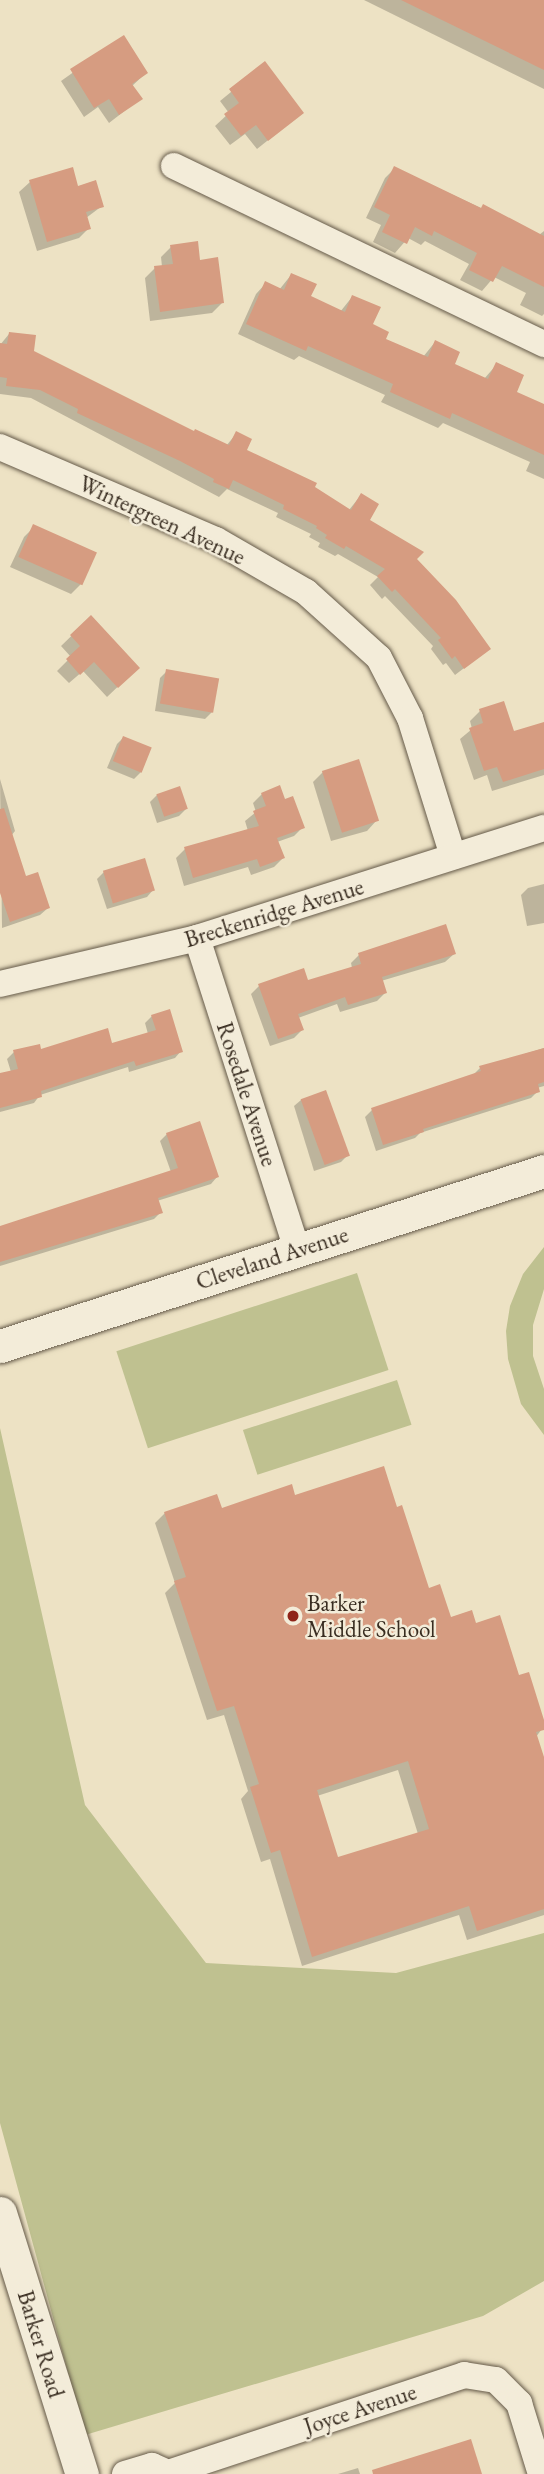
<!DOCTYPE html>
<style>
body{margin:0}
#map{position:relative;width:544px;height:2474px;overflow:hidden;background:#ede2c4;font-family:"EB Garamond",serif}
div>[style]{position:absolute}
.green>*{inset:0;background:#bfc190;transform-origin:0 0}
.shadow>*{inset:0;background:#0003}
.building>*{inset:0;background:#d69c81;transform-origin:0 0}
.roads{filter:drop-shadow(0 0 2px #655a49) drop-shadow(0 0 2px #655a49)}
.minor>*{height:26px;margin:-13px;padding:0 13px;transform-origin:13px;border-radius:13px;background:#f3ecd9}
.tertiary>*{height:33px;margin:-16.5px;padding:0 16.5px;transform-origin:16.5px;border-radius:16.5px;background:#f3ecd9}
.dots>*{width:19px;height:19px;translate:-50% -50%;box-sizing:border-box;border:4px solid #f3ecd9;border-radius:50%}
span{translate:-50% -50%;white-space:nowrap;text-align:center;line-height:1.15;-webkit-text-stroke:5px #f3ecd9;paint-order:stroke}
.street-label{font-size:23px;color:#382c20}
.poi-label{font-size:23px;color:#382c20}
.left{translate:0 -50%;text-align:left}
</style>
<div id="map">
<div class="green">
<i style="clip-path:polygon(544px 1247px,544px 1289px,533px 1325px,533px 1356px,544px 1389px,544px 1435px,521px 1404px,508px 1359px,506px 1331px,510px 1306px,523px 1274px)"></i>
<i style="left:357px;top:1273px;width:102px;height:253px;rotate:72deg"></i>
<i style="left:397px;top:1380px;width:47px;height:162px;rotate:72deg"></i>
<i style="clip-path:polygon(0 1428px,85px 1805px,206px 1963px,396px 1973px,544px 1933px,544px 2281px,483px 2316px,85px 2435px,0 2123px)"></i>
</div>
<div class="shadow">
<i style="clip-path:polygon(364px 0,544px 0,544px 89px)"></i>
<i style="clip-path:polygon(123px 37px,146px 73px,132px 86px,140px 99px,109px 123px,98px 107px,84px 117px,61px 81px)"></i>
<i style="clip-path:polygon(265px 64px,302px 113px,257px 149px,245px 134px,230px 145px,215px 126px,229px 113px,220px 101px)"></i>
<i style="clip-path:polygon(395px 168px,539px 235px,544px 231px,544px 314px,542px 316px,520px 305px,526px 293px,494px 277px,482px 291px,460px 280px,469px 264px,425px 241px,421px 245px,408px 238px,395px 253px,373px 242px,381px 225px,366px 218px,385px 178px)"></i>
<i style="clip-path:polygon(71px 169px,77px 188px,102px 206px,86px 218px,89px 228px,79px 238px,37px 251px,19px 192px,30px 182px)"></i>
<i style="clip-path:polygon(171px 247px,199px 262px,222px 303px,212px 313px,150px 321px,145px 278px,155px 268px,162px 267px,161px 257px)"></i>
<i style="clip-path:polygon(291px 275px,309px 297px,340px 312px,352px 297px,370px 325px,384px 340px,423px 357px,435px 342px,452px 365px,484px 379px,497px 364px,514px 393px,544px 416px,544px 479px,526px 471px,530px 462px,443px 423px,438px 428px,381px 402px,385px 395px,299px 356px,294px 360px,238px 334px,256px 294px,266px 283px,279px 290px)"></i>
<i style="clip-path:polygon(9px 334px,32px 352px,193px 433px,226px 446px,236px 434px,245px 451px,349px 510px,361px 495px,367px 521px,415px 559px,489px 649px,455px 675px,446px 663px,443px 665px,431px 649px,433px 646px,385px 596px,382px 599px,370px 585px,378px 577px,338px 554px,335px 556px,318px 547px,320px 543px,309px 537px,311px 534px,276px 517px,278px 513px,227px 489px,219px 497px,31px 398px,0 394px,0 345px)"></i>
<i style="clip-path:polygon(34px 527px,81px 584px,71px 594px,10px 567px,24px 537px)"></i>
<i style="clip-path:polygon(91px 617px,127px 678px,107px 697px,83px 671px,69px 683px,57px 671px,71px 657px,61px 646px)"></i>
<i style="clip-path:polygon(167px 671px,212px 712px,205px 719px,155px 711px,160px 678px)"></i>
<i style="clip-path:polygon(480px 711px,513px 733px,544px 724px,544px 775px,492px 791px,487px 775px,474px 780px,460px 739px,472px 729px,470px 721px)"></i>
<i style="clip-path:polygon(123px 738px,141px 772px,134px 779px,107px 768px,117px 744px)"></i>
<i style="clip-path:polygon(323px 772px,377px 820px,367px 831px,331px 841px,313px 782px)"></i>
<i style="clip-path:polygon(0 779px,15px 831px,11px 836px,25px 878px,48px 908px,40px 915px,2px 928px)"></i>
<i style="clip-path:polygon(262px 794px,303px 827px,294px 836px,277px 842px,283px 858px,274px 867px,251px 875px,248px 867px,184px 886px,176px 858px,185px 849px,248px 831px,245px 821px,256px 812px,253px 803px)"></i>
<i style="clip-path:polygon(157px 795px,186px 809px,179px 816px,157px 823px,150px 802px)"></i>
<i style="clip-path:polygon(104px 872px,153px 890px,147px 897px,107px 909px,97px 879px)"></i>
<i style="clip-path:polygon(544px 884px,544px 923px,527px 926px,521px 895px,528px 888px)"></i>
<i style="clip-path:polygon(454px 954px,445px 962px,381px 981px,385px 993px,377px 1001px,340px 1012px,337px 1004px,298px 1018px,302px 1030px,294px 1038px,270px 1046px,251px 994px,259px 986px,307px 982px,352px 968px,351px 963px,359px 955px)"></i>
<i style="clip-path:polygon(152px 1016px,181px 1051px,175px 1058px,129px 1072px,128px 1067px,40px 1095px,34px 1103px,0 1112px,0 1075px,11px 1072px,7px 1059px,14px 1052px,111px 1045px,148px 1034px,145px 1023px)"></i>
<i style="clip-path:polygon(544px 1048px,544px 1086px,537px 1088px,538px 1091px,531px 1098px,420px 1133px,415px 1138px,376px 1151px,365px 1117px,372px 1110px,472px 1076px,480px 1068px)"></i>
<i style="clip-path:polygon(325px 1092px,348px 1155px,341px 1162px,314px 1171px,294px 1106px,301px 1100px)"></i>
<i style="clip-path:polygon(167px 1134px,217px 1177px,211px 1184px,157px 1201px,161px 1212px,154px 1219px,0 1266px,0 1228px,171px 1172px,160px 1141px)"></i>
<i style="clip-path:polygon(evenodd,294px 1497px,396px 1509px,428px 1590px,449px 1619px,475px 1625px,518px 1677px,544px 1726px,536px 1737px,544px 1762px,544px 1915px,467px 1940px,459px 1915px,302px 1966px,270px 1859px,261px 1862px,241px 1799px,248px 1791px,224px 1715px,207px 1720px,165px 1593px,175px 1583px,155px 1523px,165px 1513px,221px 1510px,294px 1497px,398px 1770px,418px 1834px,337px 1859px,317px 1796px,398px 1770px)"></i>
<i style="clip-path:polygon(358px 2468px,360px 2474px,338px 2474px)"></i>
</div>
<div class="building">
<i style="clip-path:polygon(401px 0,544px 0,544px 70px)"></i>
<i style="clip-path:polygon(124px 35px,148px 73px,132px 84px,143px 99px,119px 115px,109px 99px,94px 108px,70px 69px)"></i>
<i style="clip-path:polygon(265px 61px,304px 113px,268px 141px,256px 125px,241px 136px,224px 114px,239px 103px,229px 89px)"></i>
<i style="clip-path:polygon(394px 166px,481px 208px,483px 204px,544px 236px,544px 287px,502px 266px,493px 282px,469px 270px,477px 253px,434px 231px,432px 236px,415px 227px,407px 244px,382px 232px,390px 215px,374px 207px)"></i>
<i style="clip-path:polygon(73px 167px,78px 186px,96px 180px,104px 207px,86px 212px,91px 229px,47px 242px,29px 180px)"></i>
<i style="clip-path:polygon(198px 241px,200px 260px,218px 257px,224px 303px,160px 312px,154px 266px,173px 264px,170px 245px)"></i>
<i style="clip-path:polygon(291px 273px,317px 284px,311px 296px,345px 312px,352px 295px,381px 307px,373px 324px,389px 332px,386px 339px,428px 357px,435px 340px,460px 352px,455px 364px,488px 379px,496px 362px,524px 375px,517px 392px,544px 404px,544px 455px,452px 413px,450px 419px,390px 392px,393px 384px,308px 346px,306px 351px,246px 324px,265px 281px,284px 290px)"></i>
<i style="clip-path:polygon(9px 332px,36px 335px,34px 351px,194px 431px,195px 429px,229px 445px,236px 431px,252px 439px,247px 450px,317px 483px,315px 487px,351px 510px,361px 493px,379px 504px,370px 520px,424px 552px,417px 559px,456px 600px,491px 649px,464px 669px,455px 656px,452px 659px,438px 640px,441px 638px,395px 589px,392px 592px,377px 576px,385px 569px,346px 546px,344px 549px,325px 538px,327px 535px,316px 528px,317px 526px,283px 509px,284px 505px,233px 480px,229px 489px,213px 482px,214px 479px,180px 461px,77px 413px,78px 409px,40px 390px,6px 386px,7px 378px,0 377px,0 343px,7px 344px)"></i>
<i style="left:33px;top:524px;width:70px;height:36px;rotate:24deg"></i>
<i style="clip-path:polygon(91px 615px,140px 668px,118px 688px,94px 662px,80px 675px,66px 659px,80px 646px,70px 635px)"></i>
<i style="left:166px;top:669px;width:54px;height:35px;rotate:10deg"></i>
<i style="clip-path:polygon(504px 701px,514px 731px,544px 722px,544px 769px,503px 782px,497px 767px,484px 771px,469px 728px,483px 723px,479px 709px)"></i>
<i style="left:123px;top:736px;width:31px;height:27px;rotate:22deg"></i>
<i style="left:359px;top:759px;width:65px;height:39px;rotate:72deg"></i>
<i style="clip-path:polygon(280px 785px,285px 799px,293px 796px,305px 828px,277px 838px,285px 858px,260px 867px,257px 859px,193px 878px,184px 847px,259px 826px,253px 811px,266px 806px,261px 793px)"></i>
<i style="left:180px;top:786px;width:24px;height:25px;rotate:71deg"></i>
<i style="clip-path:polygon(4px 808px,26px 876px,38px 872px,50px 908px,10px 922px,0 893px,0 809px)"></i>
<i style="left:145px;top:858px;width:34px;height:44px;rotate:73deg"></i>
<i style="clip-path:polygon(446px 924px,456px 954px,382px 977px,387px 993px,348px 1005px,345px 997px,298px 1014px,304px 1030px,278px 1039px,258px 984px,304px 968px,308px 980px,361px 964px,358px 953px)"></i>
<i style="clip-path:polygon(170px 1009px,183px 1052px,136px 1066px,134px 1061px,41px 1091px,42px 1097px,0 1108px,0 1073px,18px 1069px,13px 1050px,40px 1044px,41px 1049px,108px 1028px,112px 1043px,156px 1030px,151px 1015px)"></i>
<i style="clip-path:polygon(544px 1048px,544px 1082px,538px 1084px,540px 1092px,423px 1129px,424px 1132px,383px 1145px,371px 1108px,481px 1071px,479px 1066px)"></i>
<i style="left:326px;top:1090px;width:70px;height:27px;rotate:70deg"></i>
<i style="clip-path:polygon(200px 1121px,219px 1177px,158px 1198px,163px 1213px,0 1262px,0 1226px,178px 1168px,166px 1133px)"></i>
<i style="clip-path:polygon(evenodd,384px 1466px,397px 1507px,402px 1505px,429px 1588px,440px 1584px,451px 1617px,472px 1610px,476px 1623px,500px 1615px,519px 1675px,529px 1672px,544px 1720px,544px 1730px,536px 1732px,544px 1757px,544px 1909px,477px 1931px,469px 1906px,312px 1957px,280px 1850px,271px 1853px,250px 1787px,259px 1784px,234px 1706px,217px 1711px,174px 1581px,186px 1577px,164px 1512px,217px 1494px,222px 1508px,292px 1484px,295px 1495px,384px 1466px,408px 1761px,429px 1829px,338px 1857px,317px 1790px,408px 1761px)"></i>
<i style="clip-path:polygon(471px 2439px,482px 2474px,373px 2474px,372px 2470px)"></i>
</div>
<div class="roads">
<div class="minor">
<i style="left:174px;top:166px;width:411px;rotate:25.7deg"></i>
<i style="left:0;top:447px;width:235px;rotate:23.3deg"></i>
<i style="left:216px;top:540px;width:104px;rotate:30deg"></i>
<i style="left:306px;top:592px;width:98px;rotate:42.1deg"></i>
<i style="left:379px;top:658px;width:68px;rotate:62.7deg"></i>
<i style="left:410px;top:718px;width:145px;rotate:72.7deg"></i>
<i style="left:197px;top:938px;width:328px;rotate:72.2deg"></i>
<i style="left:0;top:984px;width:202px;rotate:-13.1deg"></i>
<i style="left:197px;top:938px;width:364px;rotate:-17.6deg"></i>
<i style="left:125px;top:2474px;width:28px;rotate:-17deg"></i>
<i style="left:152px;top:2466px;width:17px;rotate:24deg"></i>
<i style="left:168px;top:2473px;width:312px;rotate:-18.3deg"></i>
<i style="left:464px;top:2375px;width:32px;rotate:9deg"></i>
<i style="left:496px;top:2380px;width:33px;rotate:45deg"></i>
<i style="left:519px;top:2403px;width:74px;rotate:72.8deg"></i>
</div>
<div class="tertiary">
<i style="left:0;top:1346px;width:571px;rotate:-17.83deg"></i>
<i style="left:0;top:2213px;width:274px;rotate:72.6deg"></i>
</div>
</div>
<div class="dots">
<i style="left:293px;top:1616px;background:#8f2418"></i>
</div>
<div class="street-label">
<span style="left:162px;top:520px;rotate:25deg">Wintergreen Avenue</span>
<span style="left:274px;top:913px;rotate:-17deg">Breckenridge Avenue</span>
<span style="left:247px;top:1094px;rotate:72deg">Rosedale Avenue</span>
<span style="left:272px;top:1258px;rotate:-18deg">Cleveland Avenue</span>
<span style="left:41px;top:2344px;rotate:73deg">Barker Road</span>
<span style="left:360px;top:2409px;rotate:-18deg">Joyce Avenue</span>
</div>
<div class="poi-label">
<span class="left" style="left:307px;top:1616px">Barker<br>Middle School</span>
</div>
</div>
